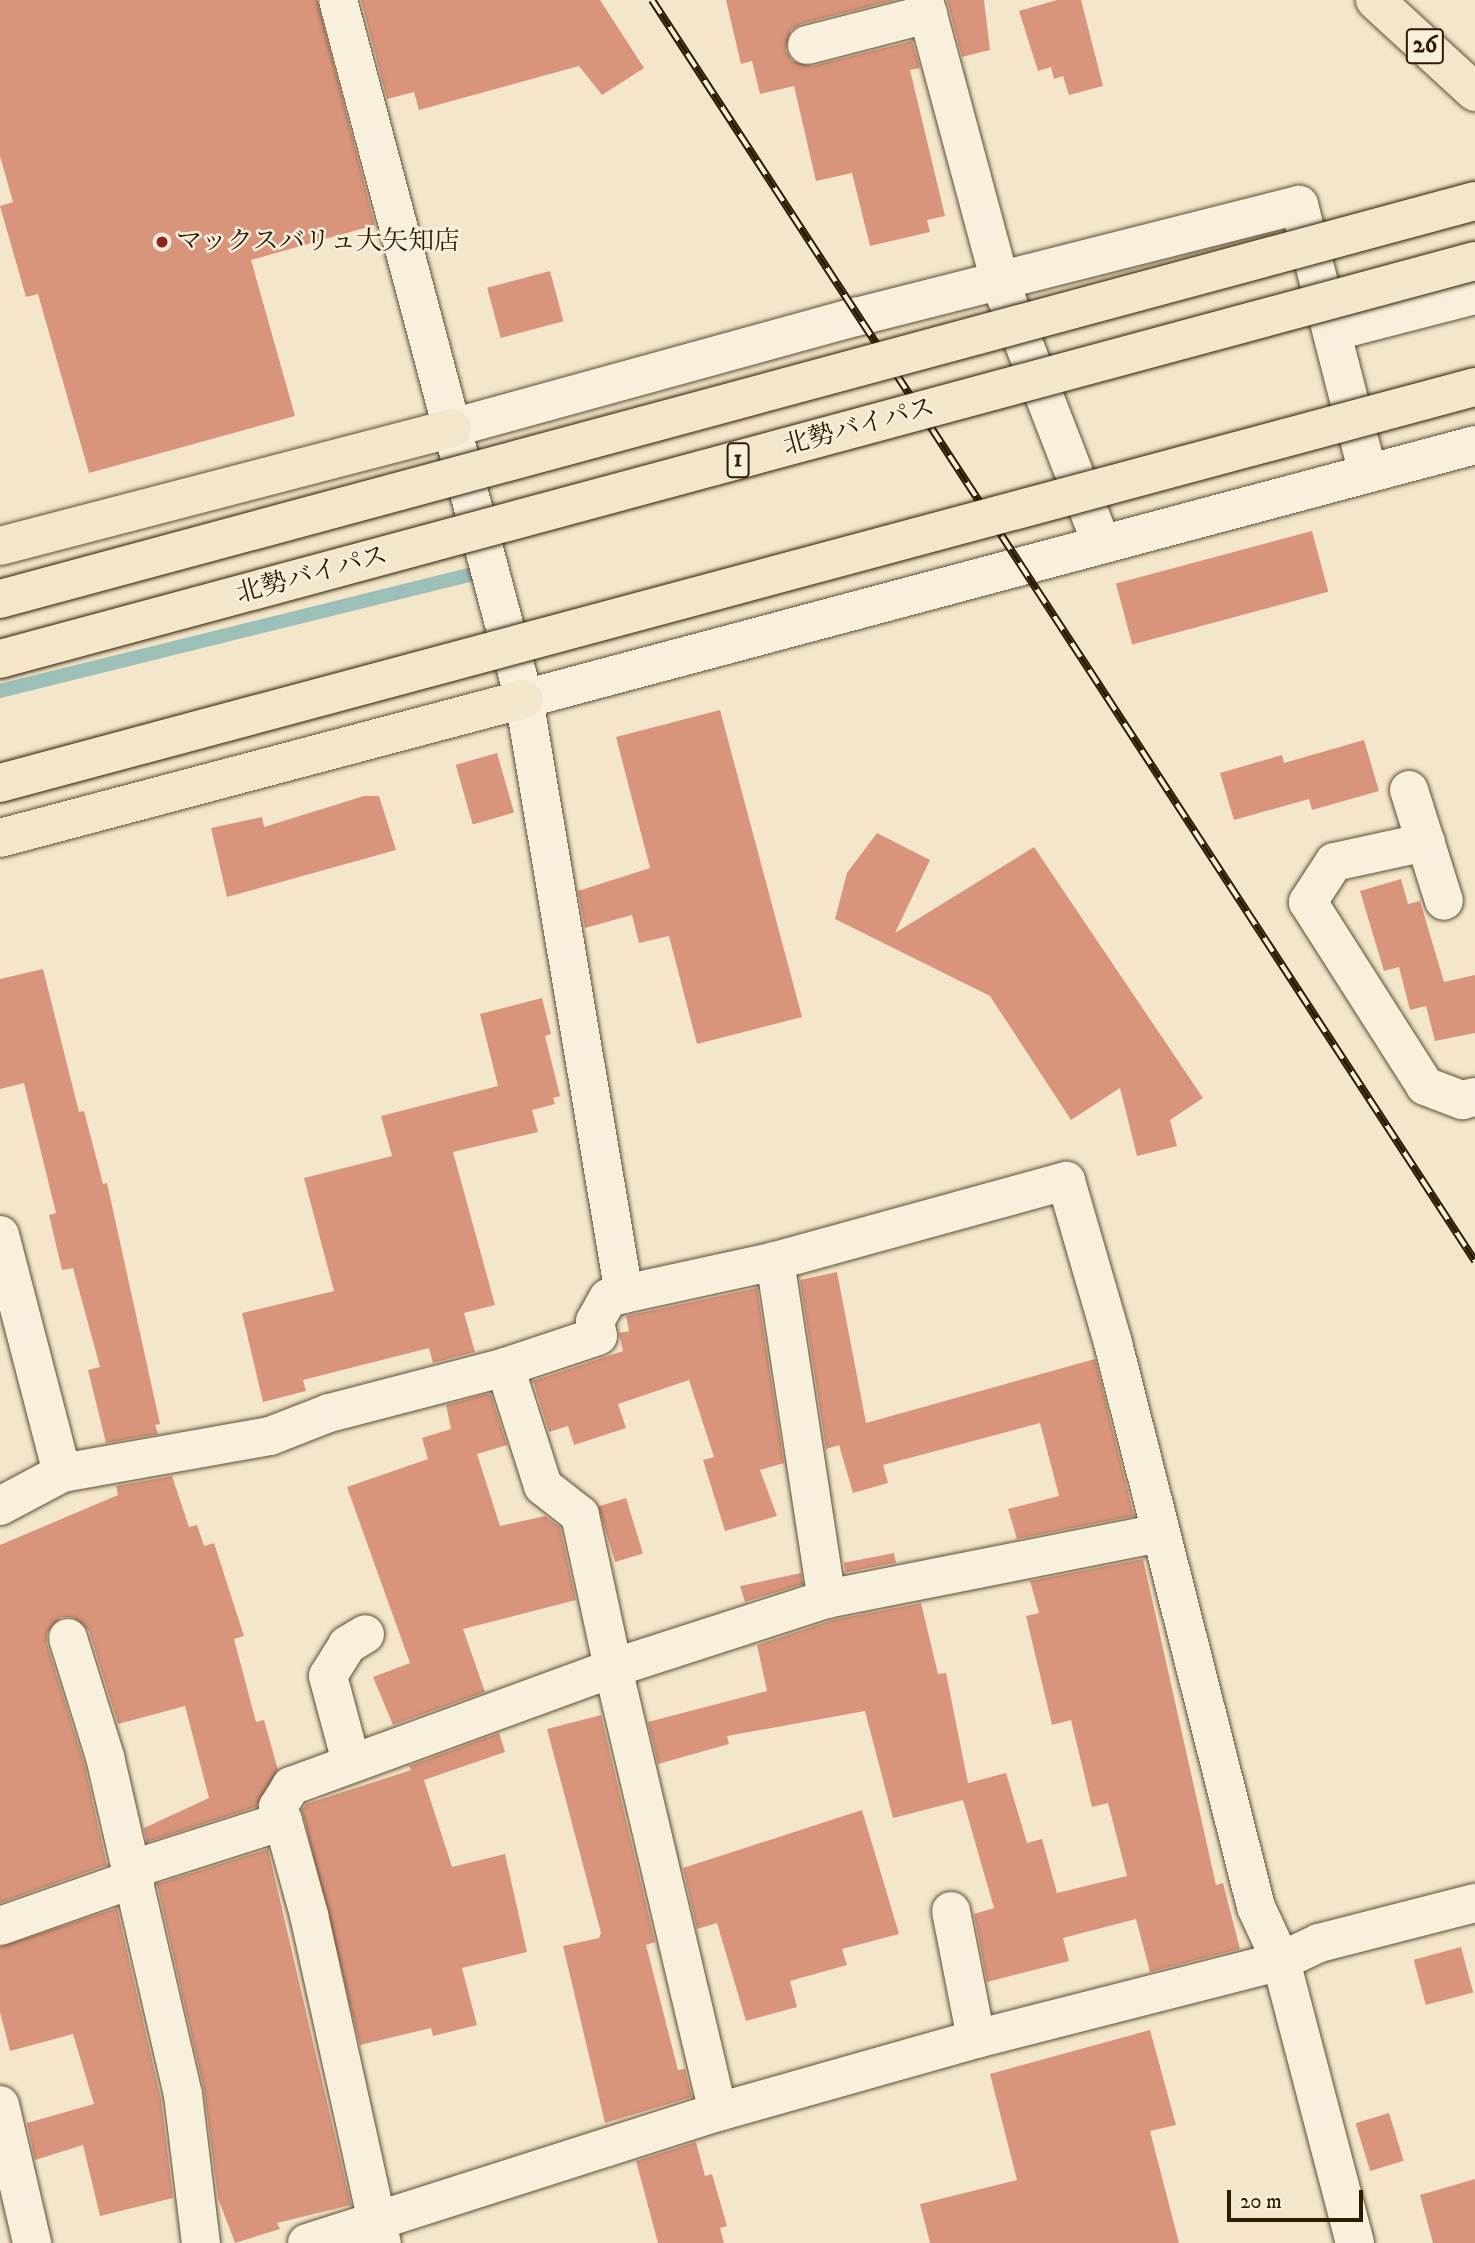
<!DOCTYPE html>
<meta charset="utf-8">
<style>
body{margin:0}
#map{position:relative;width:1475px;height:2243px;overflow:hidden;background:#f4e6ca;font-family:"IM FELL DW Pica","Noto Serif JP",serif}
div>[style]{position:absolute}
.stream>*{height:14px;margin:-7px;padding:0 7px;transform-origin:7px;border-radius:7px;background:#9cbfb8}
.building>*{inset:0;background:#d9957c;transform-origin:0 0}
.roads{filter:drop-shadow(0 0 2px #5f4e34) drop-shadow(0 0 2px #5f4e34)}
.street>*{height:38px;margin:-19px;padding:0 19px;transform-origin:19px;border-radius:19px;background:#f8efdd}
.primary>*{height:38px;margin:-19px;padding:0 19px;transform-origin:19px;border-radius:19px;background:#f4e6ca}
.highway>*{height:38px;margin:-19px;padding:0 19px;transform-origin:19px;border-radius:19px;background:#f4e6ca}
.rail>*{height:8px;margin-top:-4px;transform-origin:0;background:repeating-linear-gradient(90deg,#f8efdd 0 16px,#2d1c02 0 32px);box-sizing:border-box;border-block:2px solid #2d1c02}
.bridges{filter:drop-shadow(0 0 2px #2d1c02) drop-shadow(0 0 2px #2d1c02)}
.highway-bridge>*{height:38px;margin:-19px;padding:0 19px;transform-origin:19px;border-radius:19px;background:#f4e6ca}
.dots>*{width:19px;height:19px;translate:-50% -50%;box-sizing:border-box;border:4px solid #f8efdd;border-radius:50%}
span{translate:-50% -50%;white-space:nowrap;text-align:center;line-height:1.15;-webkit-text-stroke:5px #f8efdd;paint-order:stroke}
.shield-label span{padding:2px 5px;background:#f8efdd;border:2px solid;border-radius:5px;-webkit-text-stroke-width:0}
.shield-label{font-size:24px;color:#2d1c02;font-weight:700}
.poi-label{font-size:26px;color:#2d1c02}
.left{translate:0 -50%;text-align:left}
.street-label{font-size:26px;color:#2d1c02}
.scale{position:absolute;left:1227px;top:2190px;width:136px;height:32px;box-sizing:border-box;border:4px solid #2d1c02;border-top:0;padding-left:9px;font-size:21px;line-height:24px;white-space:nowrap;color:#2d1c02;-webkit-text-stroke:5px #f8efdd;paint-order:stroke}
</style>
<div id="map">
<div class="stream">
<i style="left:0;top:691px;width:496px;rotate:-13.9deg"></i>
<i style="left:481px;top:572px;width:7px;rotate:-98deg"></i>
</div>
<div class="building">
<i style="clip-path:polygon(0 0,317px 0,375px 225px,251px 260px,295px 416px,89px 473px,38px 294px,26px 297px,0 206px,13px 202px,0 156px)"></i>
<i style="clip-path:polygon(361px 0,600px 0,644px 68px,602px 95px,579px 66px,419px 110px,414px 92px,387px 99px)"></i>
<i style="clip-path:polygon(726px 0,895px 0,801px 24px,791px 30px,786px 50px,792px 61px,812px 66px,912px 41px,920px 68px,910px 70px,945px 216px,927px 220px,930px 232px,870px 246px,852px 173px,816px 181px,794px 86px,760px 94px,752px 61px,741px 64px)"></i>
<i style="clip-path:polygon(947px 0,984px 0,990px 50px,962px 57px)"></i>
<i style="clip-path:polygon(1057px 0,1081px 0,1103px 86px,1069px 95px,1063px 76px,1054px 79px,1051px 67px,1038px 71px,1019px 11px)"></i>
<i style="left:550px;top:271px;width:52px;height:65px;rotate:75deg"></i>
<i style="left:1312px;top:531px;width:63px;height:203px;rotate:75deg"></i>
<i style="clip-path:polygon(720px 710px,802px 1017px,697px 1044px,669px 936px,639px 943px,632px 915px,585px 928px,578px 891px,650px 868px,616px 737px)"></i>
<i style="clip-path:polygon(1364px 740px,1379px 791px,1312px 810px,1309px 799px,1234px 820px,1220px 773px,1282px 755px,1284px 763px)"></i>
<i style="left:497px;top:753px;width:62px;height:43px;rotate:74deg"></i>
<i style="clip-path:polygon(364px 796px,379px 796px,396px 850px,227px 897px,211px 828px,262px 817px,264px 827px)"></i>
<i style="clip-path:polygon(877px 833px,930px 860px,895px 933px,1034px 847px,1203px 1098px,1170px 1120px,1177px 1146px,1137px 1156px,1120px 1088px,1071px 1120px,990px 996px,835px 919px,847px 873px)"></i>
<i style="clip-path:polygon(1401px 879px,1408px 904px,1420px 901px,1444px 982px,1475px 975px,1475px 1033px,1435px 1041px,1426px 1006px,1410px 1010px,1399px 967px,1384px 971px,1360px 891px)"></i>
<i style="clip-path:polygon(43px 969px,79px 1112px,84px 1111px,103px 1184px,107px 1183px,160px 1424px,155px 1425px,158px 1434px,106px 1443px,88px 1370px,100px 1367px,73px 1268px,62px 1270px,49px 1215px,56px 1213px,24px 1083px,0 1089px,0 979px)"></i>
<i style="clip-path:polygon(542px 998px,551px 1034px,545px 1036px,560px 1096px,553px 1098px,555px 1104px,532px 1110px,538px 1132px,453px 1152px,495px 1305px,464px 1313px,475px 1352px,433px 1363px,429px 1348px,303px 1380px,306px 1391px,263px 1402px,242px 1313px,334px 1291px,304px 1178px,392px 1156px,381px 1116px,498px 1086px,480px 1014px)"></i>
<i style="clip-path:polygon(837px 1272px,866px 1423px,1095px 1359px,1134px 1516px,1017px 1539px,1008px 1509px,1059px 1496px,1040px 1423px,883px 1465px,888px 1483px,853px 1493px,839px 1445px,826px 1449px,800px 1280px)"></i>
<i style="clip-path:polygon(757px 1288px,784px 1463px,760px 1470px,777px 1516px,725px 1531px,703px 1460px,714px 1457px,689px 1380px,618px 1404px,626px 1428px,574px 1445px,568px 1426px,549px 1432px,533px 1381px,623px 1351px,619px 1333px,629px 1331px,626px 1316px)"></i>
<i style="clip-path:polygon(487px 1394px,491px 1395px,507px 1445px,477px 1454px,500px 1526px,545px 1516px,560px 1527px,576px 1600px,463px 1629px,485px 1692px,393px 1725px,373px 1677px,410px 1663px,347px 1487px,428px 1459px,422px 1438px,451px 1429px,446px 1405px)"></i>
<i style="clip-path:polygon(172px 1476px,189px 1527px,197px 1525px,204px 1546px,214px 1543px,244px 1636px,234px 1639px,256px 1722px,264px 1720px,278px 1770px,256px 1807px,147px 1842px,144px 1828px,209px 1798px,185px 1706px,118px 1724px,89px 1631px,73px 1617px,61px 1617px,47px 1633px,47px 1644px,84px 1763px,107px 1865px,0 1903px,0 1545px,118px 1495px,116px 1486px)"></i>
<i style="left:626px;top:1498px;width:58px;height:29px;rotate:73deg"></i>
<i style="left:894px;top:1553px;width:10px;height:51px;rotate:79deg"></i>
<i style="clip-path:polygon(1143px 1559px,1216px 1885px,1223px 1883px,1240px 1949px,1150px 1972px,1136px 1919px,1063px 1938px,1069px 1961px,987px 1982px,974px 1914px,994px 1908px,963px 1800px,893px 1818px,865px 1711px,727px 1736px,729px 1744px,658px 1764px,648px 1722px,767px 1691px,757px 1645px,833px 1620px,921px 1603px,938px 1674px,946px 1673px,968px 1783px,1006px 1773px,1027px 1843px,1042px 1839px,1057px 1893px,1127px 1876px,1108px 1803px,1092px 1807px,1071px 1720px,1052px 1725px,1026px 1616px,1039px 1613px,1030px 1581px)"></i>
<i style="clip-path:polygon(801px 1573px,803px 1584px,745px 1602px,740px 1586px)"></i>
<i style="clip-path:polygon(601px 1715px,655px 1942px,646px 1945px,678px 2070px,685px 2069px,692px 2097px,605px 2123px,563px 1946px,599px 1938px,601px 1933px,547px 1729px)"></i>
<i style="clip-path:polygon(499px 1733px,505px 1752px,424px 1780px,452px 1867px,505px 1854px,527px 1952px,462px 1968px,477px 2025px,433px 2036px,431px 2028px,360px 2045px,302px 1810px,306px 1804px,411px 1770px,409px 1766px)"></i>
<i style="clip-path:polygon(862px 1810px,899px 1934px,842px 1949px,847px 1965px,790px 1981px,797px 2007px,746px 2021px,717px 1923px,697px 1929px,683px 1868px)"></i>
<i style="clip-path:polygon(268px 1849px,351px 2205px,277px 2223px,280px 2229px,235px 2243px,218px 2198px,204px 2090px,157px 1884px)"></i>
<i style="clip-path:polygon(117px 1908px,161px 2099px,173px 2198px,100px 2216px,83px 2145px,35px 2160px,27px 2123px,94px 2104px,73px 2034px,10px 2051px,0 2012px,0 1947px)"></i>
<i style="left:1461px;top:1947px;width:47px;height:49px;rotate:75deg"></i>
<i style="clip-path:polygon(1150px 2030px,1176px 2125px,1150px 2131px,1179px 2243px,930px 2243px,920px 2204px,1017px 2180px,990px 2074px)"></i>
<i style="left:1389px;top:2113px;width:50px;height:35px;rotate:73deg"></i>
<i style="clip-path:polygon(696px 2142px,705px 2176px,712px 2174px,727px 2226px,720px 2228px,724px 2243px,658px 2243px,636px 2161px)"></i>
<i style="clip-path:polygon(1475px 2179px,1475px 2243px,1433px 2243px,1420px 2195px)"></i>
</div>
<div class="roads">
<div class="street">
<i style="left:338px;top:0;width:723px;rotate:75.1deg"></i>
<i style="left:524px;top:699px;width:603px;rotate:80.46deg"></i>
<i style="left:624px;top:1294px;width:155px;rotate:-12.3deg"></i>
<i style="left:775px;top:1261px;width:302px;rotate:-15.4deg"></i>
<i style="left:1066px;top:1181px;width:169px;rotate:73.8deg"></i>
<i style="left:1113px;top:1343px;width:582px;rotate:75.77deg"></i>
<i style="left:1256px;top:1907px;width:60px;rotate:65.2deg"></i>
<i style="left:1281px;top:1961px;width:292px;rotate:75.3deg"></i>
<i style="left:924px;top:0;width:292px;rotate:74.9deg"></i>
<i style="left:1000px;top:282px;width:280px;rotate:68.8deg"></i>
<i style="left:807px;top:45px;width:125px;rotate:-14.4deg"></i>
<i style="left:1335px;top:331px;width:145px;rotate:-14.4deg"></i>
<i style="left:452px;top:428px;width:419px;rotate:-15.4deg"></i>
<i style="left:856px;top:317px;width:457px;rotate:-14.2deg"></i>
<i style="left:1299px;top:205px;width:277px;rotate:75.6deg"></i>
<i style="left:524px;top:699px;width:984px;rotate:-14.95deg"></i>
<i style="left:1409px;top:790px;width:116px;rotate:72.5deg"></i>
<i style="left:1426px;top:842px;width:94px;rotate:167.7deg"></i>
<i style="left:1334px;top:862px;width:48px;rotate:123deg"></i>
<i style="left:1308px;top:902px;width:218px;rotate:57.5deg"></i>
<i style="left:1425px;top:1086px;width:40px;rotate:21deg"></i>
<i style="left:1462px;top:1100px;width:13px;rotate:-13deg"></i>
<i style="left:0;top:1235px;width:246px;rotate:75.4deg"></i>
<i style="left:775px;top:1261px;width:342px;rotate:81.3deg"></i>
<i style="left:624px;top:1294px;width:16px;rotate:166deg"></i>
<i style="left:608px;top:1298px;width:26px;rotate:119deg"></i>
<i style="left:595px;top:1321px;width:15px;rotate:79deg"></i>
<i style="left:598px;top:1336px;width:98px;rotate:161.6deg"></i>
<i style="left:505px;top:1367px;width:125px;rotate:72.3deg"></i>
<i style="left:543px;top:1486px;width:47px;rotate:38.1deg"></i>
<i style="left:580px;top:1515px;width:157px;rotate:77.8deg"></i>
<i style="left:613px;top:1668px;width:225px;rotate:-17.9deg"></i>
<i style="left:827px;top:1599px;width:339px;rotate:-11.2deg"></i>
<i style="left:0;top:1506px;width:70px;rotate:-28deg"></i>
<i style="left:62px;top:1473px;width:211px;rotate:-10.1deg"></i>
<i style="left:270px;top:1436px;width:63px;rotate:-21.3deg"></i>
<i style="left:329px;top:1413px;width:182px;rotate:-14.6deg"></i>
<i style="left:68px;top:1638px;width:125px;rotate:72.7deg"></i>
<i style="left:105px;top:1757px;width:347px;rotate:77deg"></i>
<i style="left:183px;top:2095px;width:149px;rotate:83.1deg"></i>
<i style="left:351px;top:1762px;width:89px;rotate:-105deg"></i>
<i style="left:328px;top:1676px;width:36px;rotate:-58deg"></i>
<i style="left:347px;top:1645px;width:21px;rotate:-31deg"></i>
<i style="left:283px;top:1821px;width:98px;rotate:74.5deg"></i>
<i style="left:309px;top:1915px;width:336px;rotate:77.5deg"></i>
<i style="left:133px;top:1869px;width:157px;rotate:-17.7deg"></i>
<i style="left:283px;top:1821px;width:15px;rotate:-110deg"></i>
<i style="left:278px;top:1807px;width:25px;rotate:-58deg"></i>
<i style="left:291px;top:1786px;width:343px;rotate:-20.1deg"></i>
<i style="left:613px;top:1668px;width:456px;rotate:76.7deg"></i>
<i style="left:951px;top:1911px;width:130px;rotate:78.9deg"></i>
<i style="left:0;top:1926px;width:144px;rotate:-19.4deg"></i>
<i style="left:0;top:2105px;width:142px;rotate:76.9deg"></i>
<i style="left:307px;top:2243px;width:431px;rotate:-17.7deg"></i>
<i style="left:718px;top:2112px;width:268px;rotate:-15.8deg"></i>
<i style="left:976px;top:2039px;width:315px;rotate:-14.3deg"></i>
<i style="left:1281px;top:1961px;width:42px;rotate:-25.3deg"></i>
<i style="left:1319px;top:1943px;width:161px;rotate:-14.4deg"></i>
</div>
<div class="primary">
<i style="left:1375px;top:0;width:136px;rotate:42.6deg"></i>
</div>
<div class="highway">
<i style="left:0;top:546px;width:467px;rotate:-14.6deg"></i>
<i style="left:0;top:838px;width:542px;rotate:-14.86deg"></i>
</div>
</div>
<div class="rail">
<i style="left:652px;top:0;width:1506px;rotate:56.87deg"></i>
</div>
<div class="bridges">
<div class="highway-bridge">
<i style="left:0;top:599px;width:1528px;rotate:-15.1deg"></i>
<i style="left:0;top:659px;width:1528px;rotate:-15.1deg"></i>
<i style="left:0;top:783px;width:1527px;rotate:-15.03deg"></i>
</div>
</div>
<div class="dots">
<i style="left:162px;top:242px;background:#8f2418"></i>
</div>
<div class="shield-label">
<span style="left:1425px;top:46px">26</span>
<span style="left:738px;top:460px">1</span>
</div>
<div class="poi-label">
<span class="left" style="left:176px;top:242px">マックスバリュ大矢知店</span>
</div>
<div class="street-label">
<span style="left:859px;top:427px;rotate:-15deg">北勢バイパス</span>
<span style="left:312px;top:575px;rotate:-15deg">北勢バイパス</span>
</div>
<div class="scale">20 m</div>
</div>
